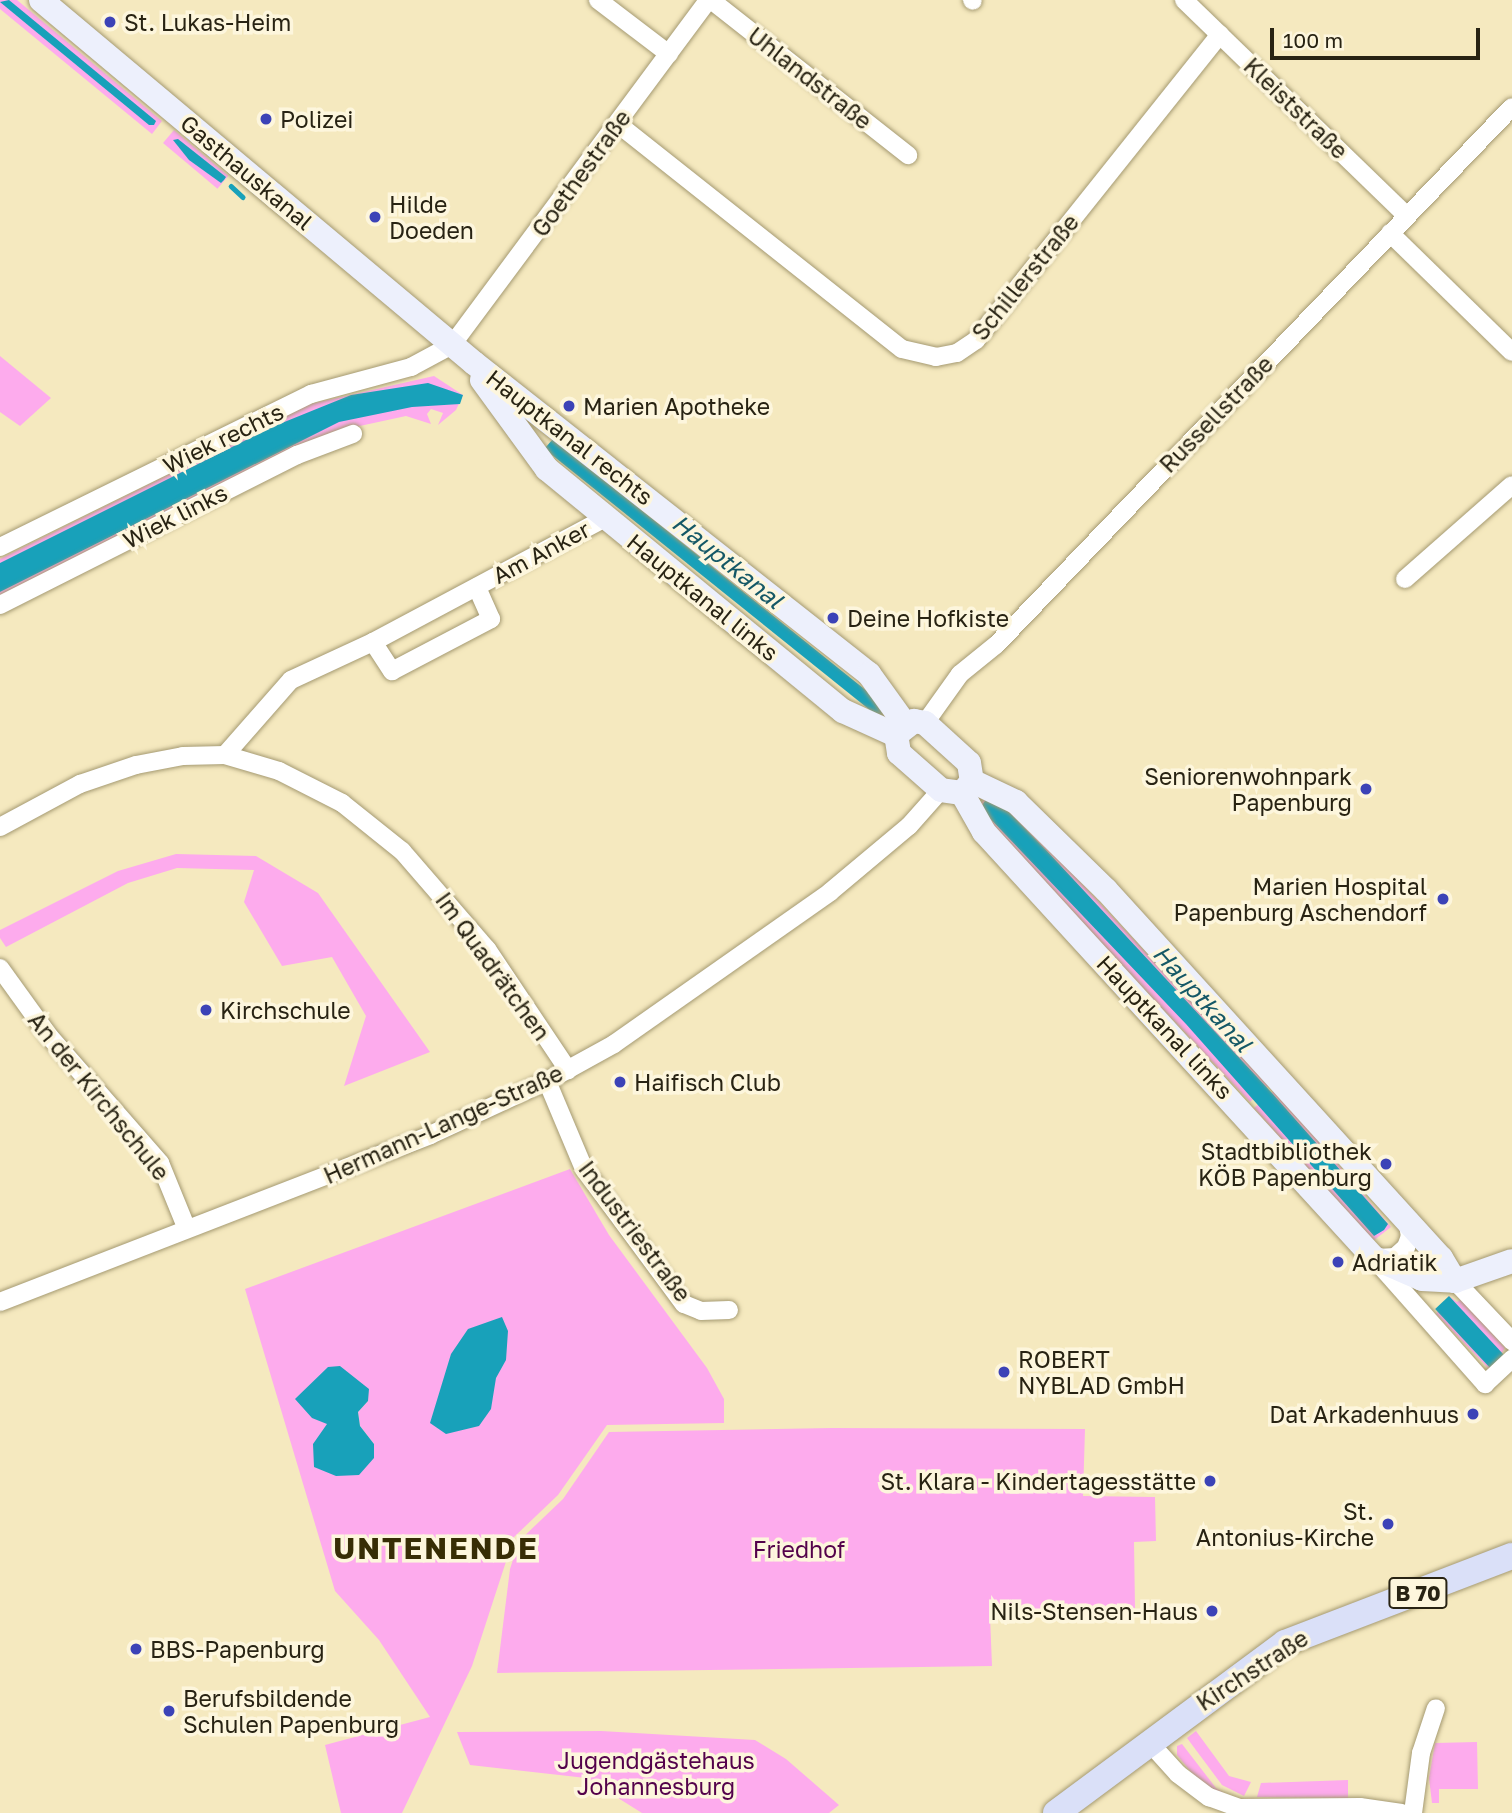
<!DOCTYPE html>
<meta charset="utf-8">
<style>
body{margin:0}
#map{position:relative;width:1512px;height:1813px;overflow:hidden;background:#f5e9bf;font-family:"Golos Text",sans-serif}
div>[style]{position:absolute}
.green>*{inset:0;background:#fdabed;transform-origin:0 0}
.water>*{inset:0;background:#18a1ba;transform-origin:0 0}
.stream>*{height:4.5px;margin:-2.25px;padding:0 2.25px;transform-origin:2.25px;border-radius:2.25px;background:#18a1ba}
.roads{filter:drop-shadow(0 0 2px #a59a72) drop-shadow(0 0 2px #a59a72)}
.street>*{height:18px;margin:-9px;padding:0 9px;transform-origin:9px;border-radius:9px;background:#fff}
.secondary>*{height:24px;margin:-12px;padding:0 12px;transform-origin:12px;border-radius:12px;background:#edf0fc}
.primary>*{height:26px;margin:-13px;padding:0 13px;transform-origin:13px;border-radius:13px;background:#dae0f8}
.dots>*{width:19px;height:19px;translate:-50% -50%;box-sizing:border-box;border:4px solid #fdf6dd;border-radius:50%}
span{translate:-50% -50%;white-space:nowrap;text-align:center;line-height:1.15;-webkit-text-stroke:7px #fdf6dd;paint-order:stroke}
.shield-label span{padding:2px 5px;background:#fdf6dd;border:2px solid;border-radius:5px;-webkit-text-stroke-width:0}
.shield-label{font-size:21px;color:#282313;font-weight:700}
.poi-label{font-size:23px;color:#282313}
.left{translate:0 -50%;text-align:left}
.right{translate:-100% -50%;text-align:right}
.street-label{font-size:23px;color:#282313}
.park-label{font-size:23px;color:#54024b}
.water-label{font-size:24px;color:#155866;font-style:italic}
.district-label{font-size:30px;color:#372d05;font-weight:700;letter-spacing:2px}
.scale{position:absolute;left:1270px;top:28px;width:210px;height:32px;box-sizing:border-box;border:4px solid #282313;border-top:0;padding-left:9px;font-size:21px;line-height:24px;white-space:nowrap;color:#282313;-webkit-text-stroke:5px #fdf6dd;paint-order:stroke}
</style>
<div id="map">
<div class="green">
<i style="clip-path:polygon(0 0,17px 0,162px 121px,152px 134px,0 9px)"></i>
<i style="left:174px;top:130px;width:71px;height:17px;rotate:40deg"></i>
<i style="clip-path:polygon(0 356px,51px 398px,20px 426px,0 412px)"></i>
<i style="clip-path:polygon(434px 376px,463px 395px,456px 410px,438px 425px,443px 413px,431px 409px,427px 414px,431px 424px,406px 416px,332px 432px,0 600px,0 559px,310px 404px)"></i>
<i style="clip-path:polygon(990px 792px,1017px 814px,1269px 1085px,1250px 1102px,976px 809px)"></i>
<i style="clip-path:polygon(176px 854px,256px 856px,318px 893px,430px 1052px,344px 1086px,366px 1016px,332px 957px,282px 966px,244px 902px,254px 870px,177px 868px,128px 883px,6px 947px,0 938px,0 930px,118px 871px)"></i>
<i style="clip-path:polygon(1275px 1090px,1391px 1227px,1373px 1241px,1254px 1108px)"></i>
<i style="clip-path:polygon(evenodd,570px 1169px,609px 1235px,707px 1368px,724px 1399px,724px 1423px,607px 1425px,558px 1495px,514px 1537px,472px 1666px,402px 1813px,341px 1813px,325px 1745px,430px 1717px,379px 1640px,335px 1591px,245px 1289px,570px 1169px,340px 1366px,368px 1401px,358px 1412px,360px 1426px,374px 1444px,328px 1424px,340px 1366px)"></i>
<i style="clip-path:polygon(1449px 1296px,1457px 1302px,1462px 1299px,1505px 1348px,1491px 1371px,1436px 1314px)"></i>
<i style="clip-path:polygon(832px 1428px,1085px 1429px,1083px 1496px,1155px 1497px,1156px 1541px,1134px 1542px,1135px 1608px,990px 1616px,992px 1666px,497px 1673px,510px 1569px,519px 1541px,563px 1499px,609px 1432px)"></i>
<i style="clip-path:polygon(601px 1731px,755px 1740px,786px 1759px,839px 1805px,829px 1813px,642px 1813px,586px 1778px,470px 1765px,457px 1732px)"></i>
<i style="clip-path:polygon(1196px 1731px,1229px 1776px,1251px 1782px,1244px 1796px,1222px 1785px,1187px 1738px)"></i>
<i style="clip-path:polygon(1477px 1742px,1478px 1789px,1439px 1789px,1439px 1803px,1432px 1803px,1429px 1778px,1435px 1743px)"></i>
<i style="clip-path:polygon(1182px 1744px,1216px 1788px,1236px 1800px,1200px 1783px,1177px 1755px,1177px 1746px)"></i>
<i style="clip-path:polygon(1348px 1780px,1348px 1798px,1257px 1797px,1261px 1783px)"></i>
</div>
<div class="water">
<i style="clip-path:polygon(9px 0,156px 121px,154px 125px,149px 125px,0 2px)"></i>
<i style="clip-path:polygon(178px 139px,226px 177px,224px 180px,221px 183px,189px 160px,173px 140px)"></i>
<i style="clip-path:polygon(428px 383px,463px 395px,460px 404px,412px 407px,339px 422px,0 592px,0 563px,272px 427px,351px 395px)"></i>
<i style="clip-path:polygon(553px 439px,883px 704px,887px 712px,881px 719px,552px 455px,545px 448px)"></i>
<i style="clip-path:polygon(987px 798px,1005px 808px,1047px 851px,1272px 1093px,1388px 1224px,1384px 1230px,1374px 1236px,1186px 1024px,980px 808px)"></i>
<i style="left:1449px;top:1296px;width:81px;height:19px;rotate:47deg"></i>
<i style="clip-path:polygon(502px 1317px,508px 1331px,506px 1360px,496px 1378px,491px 1409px,479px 1426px,446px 1434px,430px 1423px,451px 1354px,468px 1329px)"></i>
<i style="clip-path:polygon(340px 1366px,369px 1389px,368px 1401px,358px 1412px,360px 1426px,374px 1444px,374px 1458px,359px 1475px,336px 1476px,314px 1467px,313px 1444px,327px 1424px,312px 1418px,295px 1399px,328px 1367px)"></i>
</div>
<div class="stream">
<i style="left:231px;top:186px;width:16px;rotate:43deg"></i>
</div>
<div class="roads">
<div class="street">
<i style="left:598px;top:0;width:89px;rotate:37.3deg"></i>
<i style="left:711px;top:0;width:251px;rotate:38.2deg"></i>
<i style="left:972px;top:0;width:1px;rotate:45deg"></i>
<i style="left:1184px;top:0;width:310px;rotate:44.1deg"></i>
<i style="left:618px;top:124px;width:362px;rotate:38.4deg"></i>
<i style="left:902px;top:349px;width:35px;rotate:13deg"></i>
<i style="left:936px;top:357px;width:21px;rotate:-11deg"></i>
<i style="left:957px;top:353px;width:23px;rotate:-34deg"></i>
<i style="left:976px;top:340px;width:391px;rotate:-51.4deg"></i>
<i style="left:1390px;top:233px;width:170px;rotate:44.3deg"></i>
<i style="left:0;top:547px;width:347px;rotate:-26.2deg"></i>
<i style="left:311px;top:394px;width:104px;rotate:-15.1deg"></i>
<i style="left:411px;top:367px;width:47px;rotate:-28.2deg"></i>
<i style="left:452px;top:345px;width:430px;rotate:-53.4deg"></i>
<i style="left:1405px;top:579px;width:142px;rotate:-41.3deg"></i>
<i style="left:0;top:605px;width:333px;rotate:-26.8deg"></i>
<i style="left:297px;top:455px;width:60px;rotate:-20.6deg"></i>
<i style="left:373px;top:642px;width:35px;rotate:57deg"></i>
<i style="left:392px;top:671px;width:112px;rotate:-27.7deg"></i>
<i style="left:491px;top:619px;width:35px;rotate:-114deg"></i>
<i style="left:925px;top:723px;width:60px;rotate:-54.5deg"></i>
<i style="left:960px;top:674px;width:46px;rotate:-38.9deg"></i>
<i style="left:996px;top:645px;width:745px;rotate:-46.2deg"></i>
<i style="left:225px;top:755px;width:100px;rotate:-48.7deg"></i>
<i style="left:291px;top:680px;width:90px;rotate:-24.9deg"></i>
<i style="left:373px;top:642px;width:263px;rotate:-28.1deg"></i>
<i style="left:0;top:827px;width:91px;rotate:-28.3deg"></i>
<i style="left:80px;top:784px;width:59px;rotate:-18.7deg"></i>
<i style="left:136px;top:765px;width:48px;rotate:-10.8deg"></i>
<i style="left:183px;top:756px;width:42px;rotate:-1.4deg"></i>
<i style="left:225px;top:755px;width:56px;rotate:16.5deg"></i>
<i style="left:279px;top:771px;width:71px;rotate:26.9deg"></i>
<i style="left:342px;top:803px;width:77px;rotate:38.7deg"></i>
<i style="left:402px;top:851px;width:130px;rotate:49.1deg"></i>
<i style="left:487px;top:949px;width:146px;rotate:56.2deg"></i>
<i style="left:0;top:968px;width:84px;rotate:54.2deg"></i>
<i style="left:49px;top:1036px;width:169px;rotate:48.8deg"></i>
<i style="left:160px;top:1163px;width:71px;rotate:67.8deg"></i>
<i style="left:547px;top:1081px;width:95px;rotate:67.2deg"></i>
<i style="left:584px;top:1169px;width:168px;rotate:53.5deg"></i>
<i style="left:684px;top:1304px;width:18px;rotate:22deg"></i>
<i style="left:701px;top:1311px;width:28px;rotate:-2deg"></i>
<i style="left:1377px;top:1258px;width:18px;rotate:-3deg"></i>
<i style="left:1395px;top:1257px;width:15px;rotate:-42deg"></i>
<i style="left:1406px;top:1247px;width:12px;rotate:-70deg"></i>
<i style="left:1410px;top:1236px;width:16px;rotate:-101deg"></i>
<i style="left:1378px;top:1263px;width:162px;rotate:48.5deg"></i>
<i style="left:1485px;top:1384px;width:37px;rotate:-43deg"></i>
<i style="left:1400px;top:1280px;width:19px;rotate:-62deg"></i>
<i style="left:1409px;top:1263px;width:32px;rotate:-9deg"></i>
<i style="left:1455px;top:1281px;width:83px;rotate:46.5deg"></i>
<i style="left:0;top:1302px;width:461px;rotate:-21.2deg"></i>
<i style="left:430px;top:1135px;width:129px;rotate:-24.8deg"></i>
<i style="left:547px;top:1081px;width:77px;rotate:-28.9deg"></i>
<i style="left:614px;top:1044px;width:264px;rotate:-35.1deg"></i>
<i style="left:830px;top:892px;width:103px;rotate:-39.9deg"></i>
<i style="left:909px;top:826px;width:48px;rotate:-48.4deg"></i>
<i style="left:1149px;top:1742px;width:43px;rotate:47.8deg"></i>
<i style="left:1178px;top:1774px;width:39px;rotate:37deg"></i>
<i style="left:1209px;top:1797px;width:33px;rotate:20deg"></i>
<i style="left:1240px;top:1808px;width:120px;rotate:-0.5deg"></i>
<i style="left:1360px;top:1807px;width:42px;rotate:8.1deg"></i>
<i style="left:1413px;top:1813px;width:61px;rotate:-82.4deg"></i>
<i style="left:1421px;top:1753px;width:47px;rotate:-71.6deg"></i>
</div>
<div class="secondary">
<i style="left:41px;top:0;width:565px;rotate:39.97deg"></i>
<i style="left:474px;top:363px;width:503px;rotate:38.21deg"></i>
<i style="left:869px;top:674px;width:62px;rotate:54.2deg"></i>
<i style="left:482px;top:380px;width:110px;rotate:53.9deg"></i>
<i style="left:547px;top:469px;width:382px;rotate:39.3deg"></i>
<i style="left:843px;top:711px;width:58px;rotate:24.4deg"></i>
<i style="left:914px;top:721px;width:11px;rotate:10deg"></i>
<i style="left:925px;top:723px;width:59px;rotate:42.3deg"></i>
<i style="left:969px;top:763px;width:18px;rotate:81deg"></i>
<i style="left:972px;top:781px;width:16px;rotate:130deg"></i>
<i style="left:962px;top:793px;width:21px;rotate:-172deg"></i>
<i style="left:941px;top:790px;width:56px;rotate:-138.6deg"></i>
<i style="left:899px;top:753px;width:18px;rotate:-99deg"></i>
<i style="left:896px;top:735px;width:23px;rotate:-38deg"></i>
<i style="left:972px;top:781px;width:49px;rotate:25.5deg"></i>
<i style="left:1016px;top:802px;width:126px;rotate:44.4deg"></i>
<i style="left:1106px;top:890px;width:498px;rotate:47.7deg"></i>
<i style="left:1441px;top:1258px;width:27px;rotate:59deg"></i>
<i style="left:962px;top:793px;width:45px;rotate:60.6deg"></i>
<i style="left:984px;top:832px;width:578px;rotate:47.53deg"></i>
<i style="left:1374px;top:1258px;width:52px;rotate:23.6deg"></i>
<i style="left:1422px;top:1279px;width:33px;rotate:3deg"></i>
<i style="left:1455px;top:1281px;width:60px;rotate:-19.3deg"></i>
</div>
<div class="primary">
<i style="left:1056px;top:1813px;width:285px;rotate:-36.6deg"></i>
<i style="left:1285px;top:1643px;width:243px;rotate:-21deg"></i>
</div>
</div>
<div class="dots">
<i style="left:110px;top:22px;background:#3c43b7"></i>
<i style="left:266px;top:119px;background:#3c43b7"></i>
<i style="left:375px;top:217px;background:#3c43b7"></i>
<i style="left:569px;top:406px;background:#3c43b7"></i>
<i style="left:833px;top:618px;background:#3c43b7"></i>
<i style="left:1366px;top:789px;background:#3c43b7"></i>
<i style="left:1443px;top:899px;background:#3c43b7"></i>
<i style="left:206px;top:1010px;background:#3c43b7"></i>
<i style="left:620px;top:1082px;background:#3c43b7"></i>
<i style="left:1386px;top:1164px;background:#3c43b7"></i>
<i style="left:1338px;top:1262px;background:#3c43b7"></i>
<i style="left:1004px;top:1372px;background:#3c43b7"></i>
<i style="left:1473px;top:1414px;background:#3c43b7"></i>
<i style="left:1210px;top:1481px;background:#3c43b7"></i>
<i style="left:1388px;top:1524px;background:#3c43b7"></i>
<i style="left:1212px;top:1611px;background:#3c43b7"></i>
<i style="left:136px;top:1649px;background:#3c43b7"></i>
<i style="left:169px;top:1711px;background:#3c43b7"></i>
</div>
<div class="shield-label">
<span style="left:1418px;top:1593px">B 70</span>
</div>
<div class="poi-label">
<span class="left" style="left:124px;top:22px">St. Lukas-Heim</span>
<span class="left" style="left:280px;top:119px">Polizei</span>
<span class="left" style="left:389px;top:217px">Hilde<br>Doeden</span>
<span class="left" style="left:583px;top:406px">Marien Apotheke</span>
<span class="left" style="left:847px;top:618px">Deine Hofkiste</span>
<span class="right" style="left:1352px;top:789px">Seniorenwohnpark<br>Papenburg</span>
<span class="right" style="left:1427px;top:899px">Marien Hospital<br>Papenburg Aschendorf</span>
<span class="left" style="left:220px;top:1010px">Kirchschule</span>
<span class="left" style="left:634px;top:1082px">Haifisch Club</span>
<span class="right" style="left:1372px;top:1164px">Stadtbibliothek<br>KÖB Papenburg</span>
<span class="left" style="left:1352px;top:1262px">Adriatik</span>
<span class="left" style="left:1018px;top:1372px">ROBERT<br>NYBLAD GmbH</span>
<span class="right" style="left:1459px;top:1414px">Dat Arkadenhuus</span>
<span class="right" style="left:1196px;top:1481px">St. Klara - Kindertagesstätte</span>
<span class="right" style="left:1374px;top:1524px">St.<br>Antonius-Kirche</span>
<span class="right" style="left:1198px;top:1611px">Nils-Stensen-Haus</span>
<span class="left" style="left:150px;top:1649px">BBS-Papenburg</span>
<span class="left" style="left:183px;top:1711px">Berufsbildende<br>Schulen Papenburg</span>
</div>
<div class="street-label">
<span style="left:810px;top:78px;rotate:38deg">Uhlandstraße</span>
<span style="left:1296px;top:108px;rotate:44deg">Kleiststraße</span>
<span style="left:247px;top:172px;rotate:40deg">Gasthauskanal</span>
<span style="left:581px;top:173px;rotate:-54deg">Goethestraße</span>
<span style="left:1025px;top:277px;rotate:-51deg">Schillerstraße</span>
<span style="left:1216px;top:414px;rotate:-46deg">Russellstraße</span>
<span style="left:570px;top:437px;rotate:38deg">Hauptkanal rechts</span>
<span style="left:223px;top:438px;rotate:-26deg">Wiek rechts</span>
<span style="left:175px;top:516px;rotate:-27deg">Wiek links</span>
<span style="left:541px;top:552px;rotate:-28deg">Am Anker</span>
<span style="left:703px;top:597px;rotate:39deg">Hauptkanal links</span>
<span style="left:493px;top:966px;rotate:54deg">Im Quadrätchen</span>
<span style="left:1165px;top:1027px;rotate:47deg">Hauptkanal links</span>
<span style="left:99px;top:1096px;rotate:51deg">An der Kirchschule</span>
<span style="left:443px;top:1124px;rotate:-24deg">Hermann-Lange-Straße</span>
<span style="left:635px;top:1231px;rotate:53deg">Industriestraße</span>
<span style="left:1252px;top:1670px;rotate:-33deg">Kirchstraße</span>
</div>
<div class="park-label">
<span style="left:799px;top:1549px">Friedhof</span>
<span style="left:656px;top:1773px">Jugendgästehaus<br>Johannesburg</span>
</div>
<div class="water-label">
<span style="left:728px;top:561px;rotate:39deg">Hauptkanal</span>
<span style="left:1203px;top:998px;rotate:48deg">Hauptkanal</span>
</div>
<div class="district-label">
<span style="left:436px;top:1548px">UNTENENDE</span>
</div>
<div class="scale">100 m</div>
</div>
